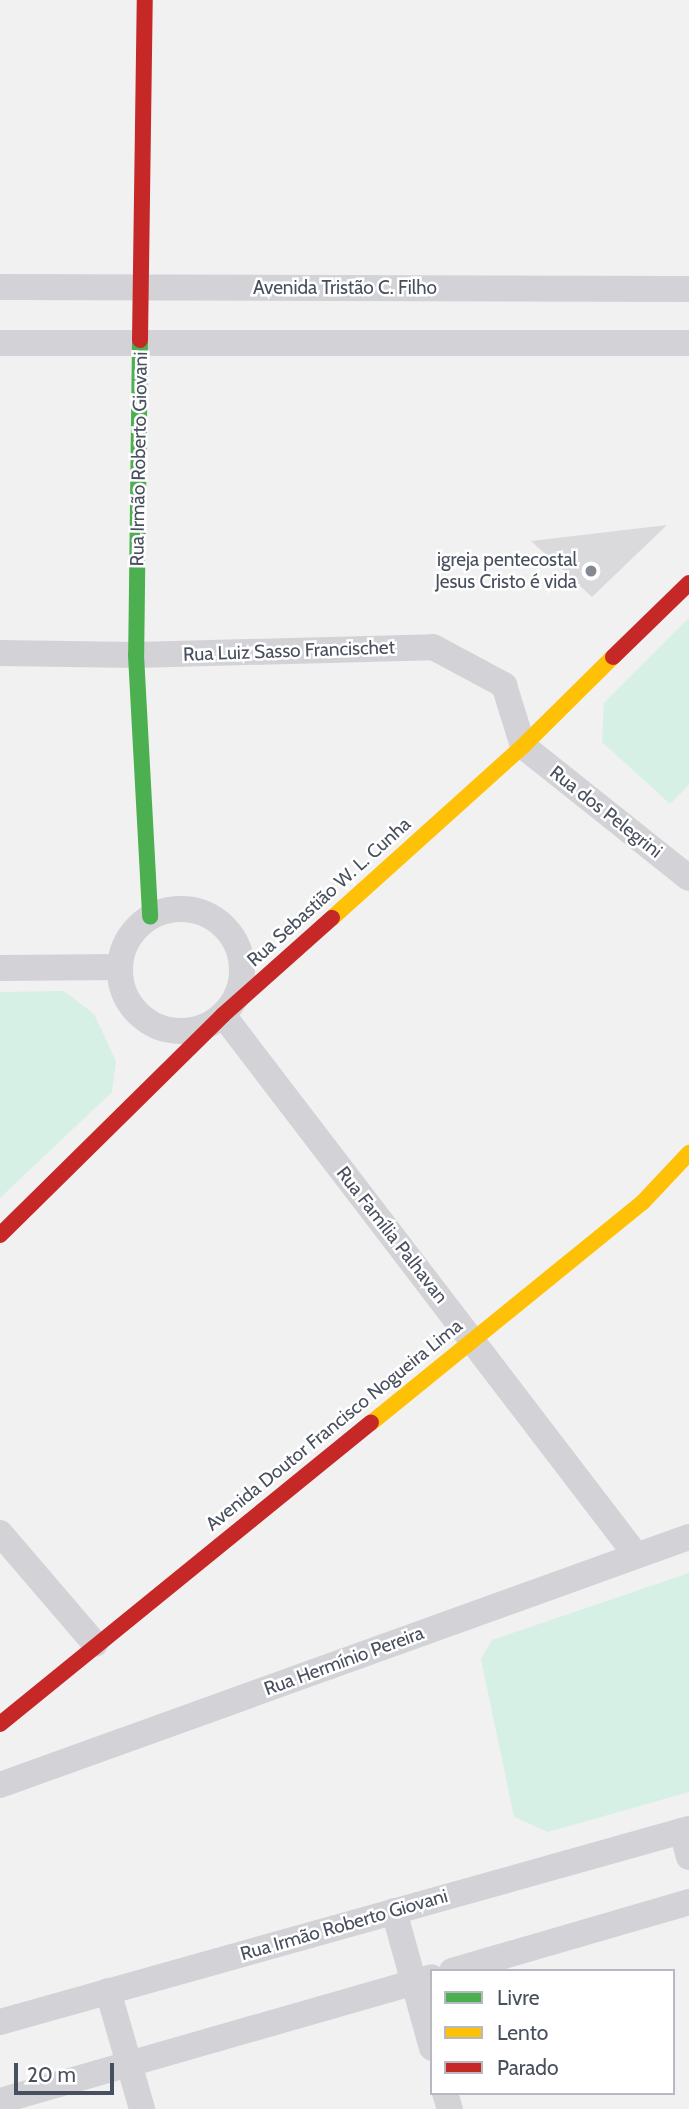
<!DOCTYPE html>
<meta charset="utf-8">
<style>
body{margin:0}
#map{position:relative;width:689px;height:2109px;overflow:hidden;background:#f2f1f1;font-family:Cabin,sans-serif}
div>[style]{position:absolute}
.green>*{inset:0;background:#d6f0e5}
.building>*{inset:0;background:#dadadd}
.street>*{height:26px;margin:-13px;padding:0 13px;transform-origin:13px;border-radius:13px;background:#d3d3d7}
.street>.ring{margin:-13px;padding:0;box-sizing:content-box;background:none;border:26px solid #d3d3d7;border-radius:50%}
.fast>*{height:16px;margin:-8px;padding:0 8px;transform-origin:8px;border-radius:8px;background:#4caf50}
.slow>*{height:16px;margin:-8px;padding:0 8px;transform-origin:8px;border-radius:8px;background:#ffc107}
.jam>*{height:16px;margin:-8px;padding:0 8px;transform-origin:8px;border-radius:8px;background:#c62828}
.dots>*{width:19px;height:19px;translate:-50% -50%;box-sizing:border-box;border:4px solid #fff;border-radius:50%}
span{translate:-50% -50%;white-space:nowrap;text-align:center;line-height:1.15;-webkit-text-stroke:5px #fff;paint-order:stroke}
.street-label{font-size:19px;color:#484f5e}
.poi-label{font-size:19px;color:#484f5e}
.right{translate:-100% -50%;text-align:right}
.legend{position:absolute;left:430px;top:1969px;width:245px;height:126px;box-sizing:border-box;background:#fff;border:2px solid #b6b9bf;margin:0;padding:9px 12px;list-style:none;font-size:21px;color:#484f5e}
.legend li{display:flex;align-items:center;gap:14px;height:35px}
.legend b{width:35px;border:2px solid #b6b9bf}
.scale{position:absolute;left:14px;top:2063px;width:100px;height:32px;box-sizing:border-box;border:4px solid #484f5e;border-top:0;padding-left:9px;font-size:21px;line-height:24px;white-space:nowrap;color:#484f5e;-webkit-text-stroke:5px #fff;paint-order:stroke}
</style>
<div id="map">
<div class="green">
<i style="clip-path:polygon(689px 618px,689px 785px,670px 804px,602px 742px,604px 703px)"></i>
<i style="clip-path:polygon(64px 991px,94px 1014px,116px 1061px,112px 1092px,0 1198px,0 992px)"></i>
<i style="clip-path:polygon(689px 1573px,689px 1792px,548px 1832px,514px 1817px,481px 1659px,492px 1640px)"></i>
</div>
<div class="building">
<i style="clip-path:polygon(667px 525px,592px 597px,531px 541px)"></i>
</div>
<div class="street">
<i style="left:0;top:287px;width:689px;rotate:0.17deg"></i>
<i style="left:0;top:343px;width:689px"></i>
<i style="left:0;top:653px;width:136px;rotate:0.8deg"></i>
<i style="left:136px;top:655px;width:297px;rotate:-1.5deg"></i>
<i style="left:433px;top:647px;width:81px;rotate:28.2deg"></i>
<i style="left:504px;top:685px;width:64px;rotate:72.7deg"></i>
<i style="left:523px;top:746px;width:212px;rotate:38.5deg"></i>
<i class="ring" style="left:120px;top:909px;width:96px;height:96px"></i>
<i style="left:0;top:968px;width:119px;rotate:-0.5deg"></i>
<i style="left:223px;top:1015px;width:680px;rotate:52.59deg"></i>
<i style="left:0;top:1533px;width:146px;rotate:49.4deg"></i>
<i style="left:0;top:1785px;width:732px;rotate:-19.8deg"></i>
<i style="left:682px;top:1831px;width:27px;rotate:75deg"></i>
<i style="left:394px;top:1911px;width:142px;rotate:74.5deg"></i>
<i style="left:452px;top:1971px;width:247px;rotate:-16.2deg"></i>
<i style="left:108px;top:1991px;width:123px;rotate:73.9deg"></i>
<i style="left:0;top:2022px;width:716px;rotate:-15.65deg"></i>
<i style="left:445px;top:2093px;width:17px;rotate:73deg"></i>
<i style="left:0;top:2101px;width:449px;rotate:-16deg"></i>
</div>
<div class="fast">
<i style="left:140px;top:340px;width:315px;rotate:90.7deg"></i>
<i style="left:136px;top:655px;width:262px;rotate:86.9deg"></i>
</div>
<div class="slow">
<i style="left:332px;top:918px;width:257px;rotate:-42deg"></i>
<i style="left:523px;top:746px;width:127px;rotate:-44.7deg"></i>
<i style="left:371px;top:1423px;width:349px;rotate:-39.1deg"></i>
<i style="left:642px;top:1203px;width:69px;rotate:-46.8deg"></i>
</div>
<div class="jam">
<i style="left:140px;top:340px;width:340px;rotate:-89.2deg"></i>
<i style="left:613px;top:657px;width:106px;rotate:-44.2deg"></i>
<i style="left:0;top:1235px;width:313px;rotate:-44.6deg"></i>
<i style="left:223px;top:1015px;width:146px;rotate:-41.7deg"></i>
<i style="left:0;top:1724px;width:478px;rotate:-39.1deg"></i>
</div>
<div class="dots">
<i style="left:591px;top:571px;background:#848891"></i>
</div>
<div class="street-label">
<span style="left:345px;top:288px">Avenida Tristão C. Filho</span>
<span style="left:139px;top:459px;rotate:-89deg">Rua Irmão Roberto Giovani</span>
<span style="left:289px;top:651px;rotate:-2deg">Rua Luiz Sasso Francischet</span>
<span style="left:606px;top:812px;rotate:38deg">Rua dos Pelegrini</span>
<span style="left:329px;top:892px;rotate:-42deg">Rua Sebastião W. L. Cunha</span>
<span style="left:392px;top:1235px;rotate:52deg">Rua Família Palhavan</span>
<span style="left:334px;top:1425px;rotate:-39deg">Avenida Doutor Francisco Nogueira Lima</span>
<span style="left:344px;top:1661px;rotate:-20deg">Rua Hermínio Pereira</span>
<span style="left:344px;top:1925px;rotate:-16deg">Rua Irmão Roberto Giovani</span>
</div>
<div class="poi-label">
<span class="right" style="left:577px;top:571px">igreja pentecostal<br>Jesus Cristo é vida</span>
</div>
<ul class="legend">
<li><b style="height:9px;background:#4caf50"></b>Livre</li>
<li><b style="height:9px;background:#ffc107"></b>Lento</li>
<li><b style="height:9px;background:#c62828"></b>Parado</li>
</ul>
<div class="scale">20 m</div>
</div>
